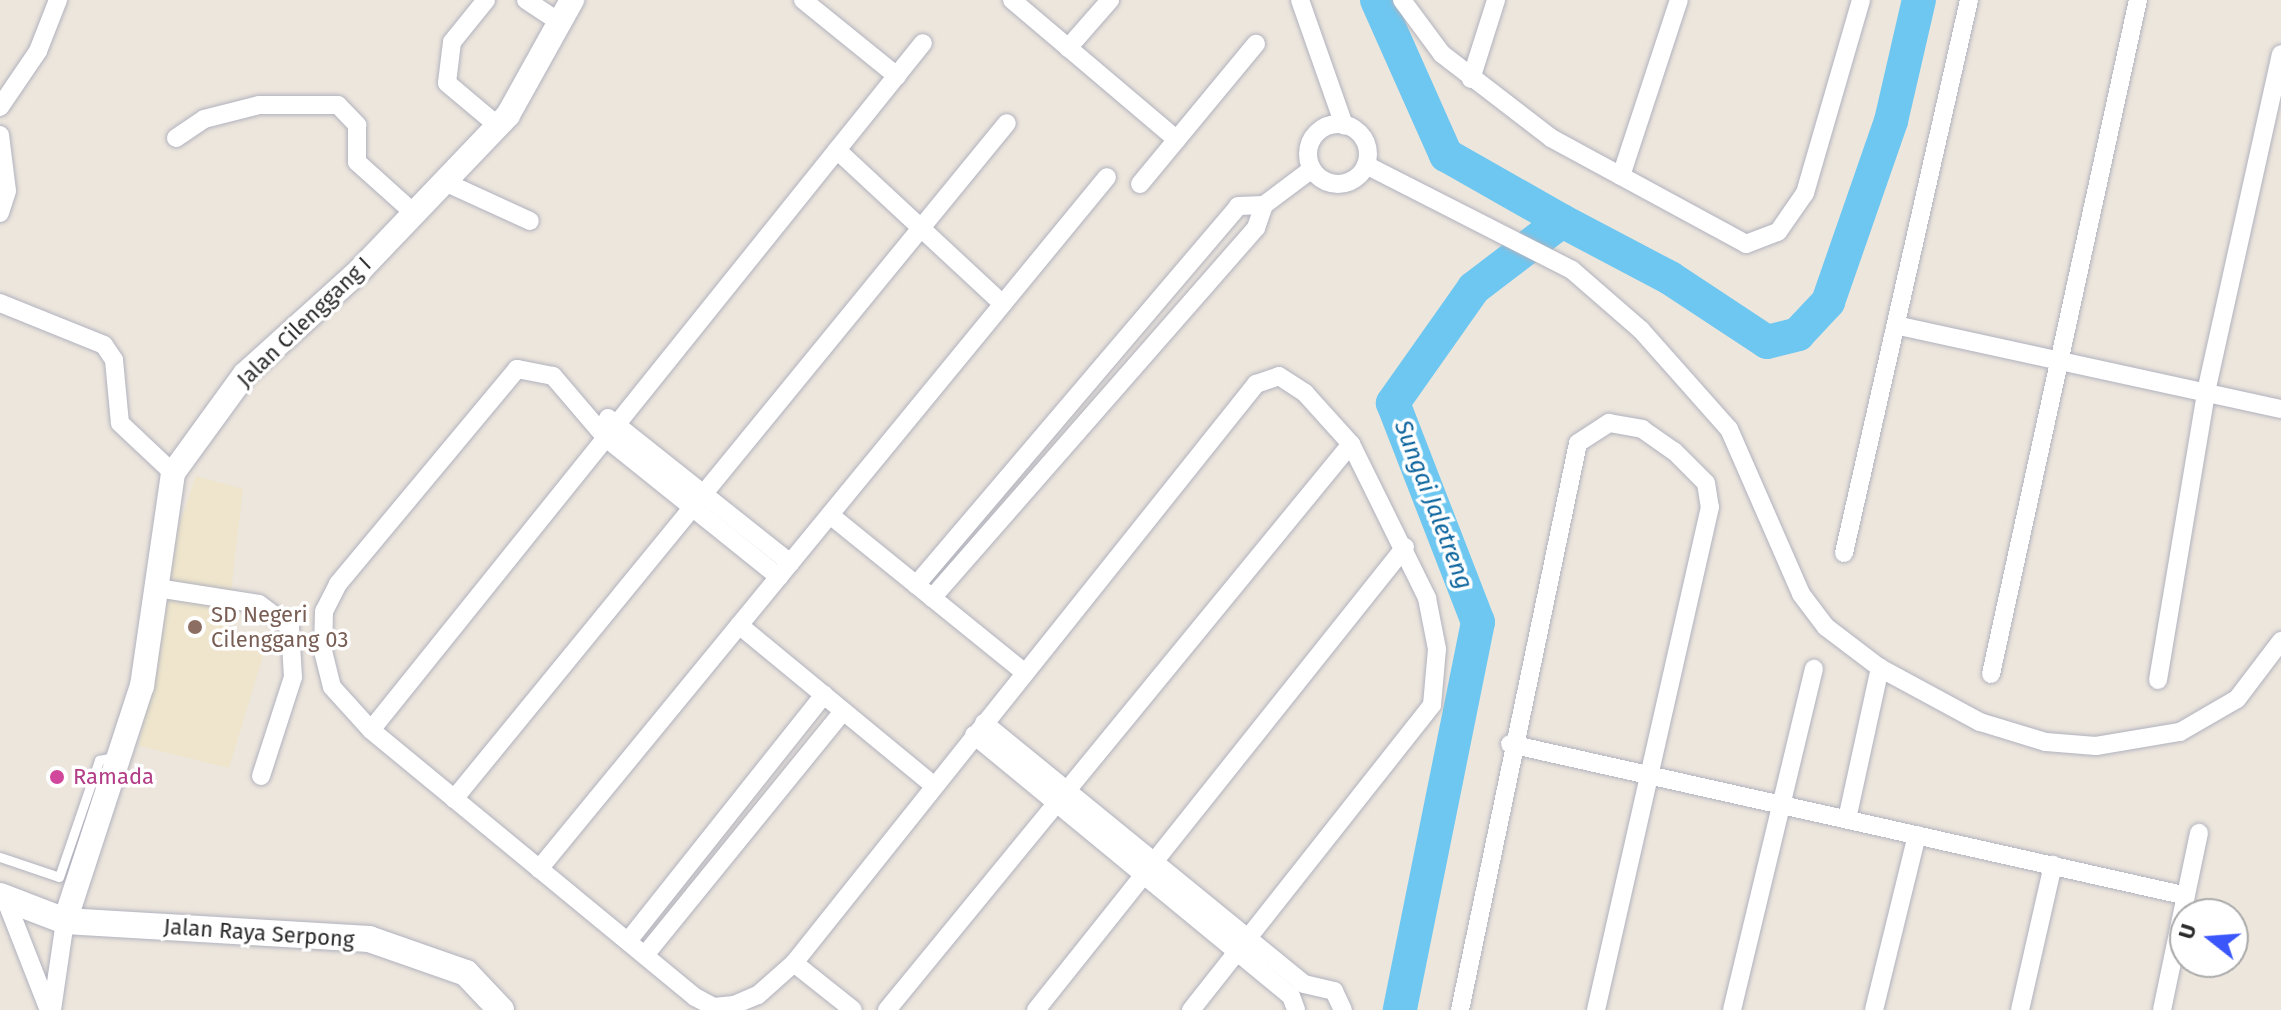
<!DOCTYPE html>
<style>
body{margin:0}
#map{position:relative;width:2281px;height:1010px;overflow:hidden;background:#ede6dd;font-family:"Fira Sans",sans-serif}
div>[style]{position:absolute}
.education>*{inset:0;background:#eee5cc}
.river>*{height:34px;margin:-17px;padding:0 17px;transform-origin:17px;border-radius:17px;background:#6ec7f0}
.roads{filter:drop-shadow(0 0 2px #b1b2be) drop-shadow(0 0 2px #b1b2be)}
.service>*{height:9px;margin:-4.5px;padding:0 4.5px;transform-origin:4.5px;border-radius:4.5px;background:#fff}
.minor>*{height:18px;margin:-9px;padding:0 9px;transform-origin:9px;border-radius:9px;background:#fff}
.minor>.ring{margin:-9px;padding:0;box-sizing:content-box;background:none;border:18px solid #fff;border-radius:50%}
.tertiary>*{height:24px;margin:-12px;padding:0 12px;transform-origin:12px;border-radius:12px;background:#fff}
.secondary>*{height:26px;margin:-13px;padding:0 13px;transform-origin:13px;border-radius:13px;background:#fff}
.dots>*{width:22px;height:22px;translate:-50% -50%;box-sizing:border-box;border:4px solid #fff;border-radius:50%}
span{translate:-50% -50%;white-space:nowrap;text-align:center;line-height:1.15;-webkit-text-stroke:7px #fff;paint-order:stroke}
.street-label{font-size:22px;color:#2b2b2b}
.education-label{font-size:22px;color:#785e54}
.left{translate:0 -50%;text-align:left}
.hotel-label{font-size:22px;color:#b23c85}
.water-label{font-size:24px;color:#0c649d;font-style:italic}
.north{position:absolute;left:2169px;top:898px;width:80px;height:80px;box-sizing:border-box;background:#fff;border:2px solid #aaa;border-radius:50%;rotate:287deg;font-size:22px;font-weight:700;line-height:32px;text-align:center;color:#2b2b2b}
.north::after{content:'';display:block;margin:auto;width:28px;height:36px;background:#3b56fb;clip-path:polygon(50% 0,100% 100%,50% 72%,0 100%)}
</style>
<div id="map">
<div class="education">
<i style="clip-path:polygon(196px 476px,243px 489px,226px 635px,266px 647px,229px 768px,139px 746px,178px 528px)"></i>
</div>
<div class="river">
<i style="left:1377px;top:0;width:170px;rotate:66deg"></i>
<i style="left:1446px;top:155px;width:133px;rotate:29.6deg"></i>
<i style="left:1562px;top:221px;width:111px;rotate:142.7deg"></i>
<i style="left:1474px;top:288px;width:141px;rotate:125.2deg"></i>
<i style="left:1393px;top:403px;width:235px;rotate:68.8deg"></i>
<i style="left:1478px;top:622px;width:396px;rotate:101.4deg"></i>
<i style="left:1562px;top:221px;width:122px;rotate:27.8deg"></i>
<i style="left:1670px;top:278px;width:116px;rotate:33.4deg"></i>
<i style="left:1767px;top:342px;width:32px;rotate:-14deg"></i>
<i style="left:1798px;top:334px;width:44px;rotate:-46.8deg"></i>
<i style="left:1828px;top:302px;width:192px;rotate:-70.8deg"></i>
<i style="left:1891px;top:121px;width:124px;rotate:-77deg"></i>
</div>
<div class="roads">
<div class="service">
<i style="left:0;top:857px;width:62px;rotate:18.7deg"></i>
<i style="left:59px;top:877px;width:124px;rotate:-71.1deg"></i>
<i style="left:99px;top:760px;width:16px;rotate:-11deg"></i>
</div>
<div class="minor">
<i style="left:486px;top:0;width:54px;rotate:129deg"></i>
<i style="left:452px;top:42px;width:41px;rotate:97deg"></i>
<i style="left:447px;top:83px;width:67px;rotate:40.1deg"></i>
<i style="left:526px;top:0;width:43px;rotate:33.7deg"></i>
<i style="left:803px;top:0;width:121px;rotate:39deg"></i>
<i style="left:1012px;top:0;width:216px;rotate:40.3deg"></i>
<i style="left:1300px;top:0;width:133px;rotate:70.6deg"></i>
<i style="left:1402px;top:0;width:67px;rotate:53.5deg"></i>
<i style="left:1442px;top:54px;width:138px;rotate:37.6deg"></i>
<i style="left:1551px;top:138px;width:222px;rotate:28.5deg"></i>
<i style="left:1746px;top:244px;width:34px;rotate:-21deg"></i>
<i style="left:1778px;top:232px;width:47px;rotate:-55.3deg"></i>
<i style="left:1805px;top:193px;width:201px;rotate:-73.8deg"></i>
<i style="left:1068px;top:48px;width:64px;rotate:-48.8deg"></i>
<i style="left:1471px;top:79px;width:83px;rotate:-72.4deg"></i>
<i style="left:0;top:107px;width:68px;rotate:-55.8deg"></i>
<i style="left:38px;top:51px;width:55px;rotate:-68.6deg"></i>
<i class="ring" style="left:1308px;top:124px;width:42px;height:42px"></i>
<i style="left:0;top:135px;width:56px;rotate:82.9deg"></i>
<i style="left:7px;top:191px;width:23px;rotate:108deg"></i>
<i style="left:176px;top:138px;width:34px;rotate:-34deg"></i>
<i style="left:204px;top:119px;width:57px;rotate:-14.3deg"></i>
<i style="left:259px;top:105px;width:79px"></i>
<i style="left:338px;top:105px;width:28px;rotate:46deg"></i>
<i style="left:357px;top:125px;width:37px;rotate:90deg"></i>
<i style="left:357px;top:162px;width:78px;rotate:41.9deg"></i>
<i style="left:837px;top:150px;width:226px;rotate:42.9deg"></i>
<i style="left:1366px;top:165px;width:231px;rotate:27deg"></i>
<i style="left:1572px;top:270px;width:91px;rotate:41deg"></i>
<i style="left:1641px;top:330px;width:132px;rotate:48.4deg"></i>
<i style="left:1729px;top:429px;width:180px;rotate:66.4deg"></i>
<i style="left:1801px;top:594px;width:41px;rotate:52.9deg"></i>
<i style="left:1826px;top:627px;width:68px;rotate:37.2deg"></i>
<i style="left:1880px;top:668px;width:114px;rotate:28.4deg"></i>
<i style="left:1980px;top:722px;width:69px;rotate:16.9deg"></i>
<i style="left:2046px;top:742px;width:50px;rotate:4.6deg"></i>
<i style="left:2096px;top:746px;width:85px;rotate:-9.5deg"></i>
<i style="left:2180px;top:732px;width:66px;rotate:-30.1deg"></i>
<i style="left:2237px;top:699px;width:73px;rotate:-52.8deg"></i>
<i style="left:1621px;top:176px;width:185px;rotate:-71.8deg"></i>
<i style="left:447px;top:183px;width:91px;rotate:24.6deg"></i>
<i style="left:1140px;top:184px;width:182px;rotate:-50.4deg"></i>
<i style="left:0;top:303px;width:112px;rotate:22deg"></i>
<i style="left:104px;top:345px;width:18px;rotate:56deg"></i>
<i style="left:114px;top:360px;width:63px;rotate:84.6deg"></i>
<i style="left:120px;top:423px;width:73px;rotate:43.3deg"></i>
<i style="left:1900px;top:326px;width:390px;rotate:12.3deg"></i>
<i style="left:608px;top:418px;width:233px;rotate:38.5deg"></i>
<i style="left:830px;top:515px;width:251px;rotate:39deg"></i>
<i style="left:1844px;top:553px;width:567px;rotate:-77.26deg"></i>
<i style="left:779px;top:577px;width:222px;rotate:-141.2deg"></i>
<i style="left:606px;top:438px;width:82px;rotate:-130.5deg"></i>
<i style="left:553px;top:376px;width:37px;rotate:-169deg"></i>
<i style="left:517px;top:369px;width:280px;rotate:129.8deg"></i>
<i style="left:338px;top:584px;width:30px;rotate:117deg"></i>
<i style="left:324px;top:611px;width:40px;rotate:91.4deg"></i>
<i style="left:323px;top:651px;width:37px;rotate:76deg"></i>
<i style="left:332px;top:687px;width:58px;rotate:47.8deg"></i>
<i style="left:371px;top:730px;width:420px;rotate:39.5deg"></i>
<i style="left:695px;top:997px;width:21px;rotate:28deg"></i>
<i style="left:714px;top:1007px;width:20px;rotate:-6deg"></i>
<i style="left:734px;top:1005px;width:26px;rotate:-23deg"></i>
<i style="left:758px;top:995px;width:48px;rotate:-41.6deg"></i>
<i style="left:794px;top:963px;width:741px;rotate:-51.41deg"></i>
<i style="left:1256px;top:384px;width:24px;rotate:-19deg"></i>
<i style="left:1279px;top:376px;width:31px;rotate:33deg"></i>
<i style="left:1305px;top:393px;width:69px;rotate:48deg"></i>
<i style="left:1351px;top:444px;width:172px;rotate:63.7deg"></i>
<i style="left:1427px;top:598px;width:52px;rotate:78.9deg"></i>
<i style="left:1437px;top:649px;width:56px;rotate:95.1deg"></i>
<i style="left:1432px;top:705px;width:389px;rotate:128.3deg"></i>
<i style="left:916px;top:585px;width:497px;rotate:-49.6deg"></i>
<i style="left:1238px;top:206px;width:26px;rotate:-2deg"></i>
<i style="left:157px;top:588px;width:103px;rotate:8.9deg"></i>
<i style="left:259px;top:604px;width:39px;rotate:37deg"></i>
<i style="left:290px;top:627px;width:50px;rotate:86.6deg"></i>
<i style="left:293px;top:677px;width:104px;rotate:107.9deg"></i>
<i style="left:932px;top:598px;width:492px;rotate:-48.8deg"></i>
<i style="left:1256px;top:228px;width:24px;rotate:-71deg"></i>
<i style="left:1264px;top:205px;width:60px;rotate:-36.9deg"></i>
<i style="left:739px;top:625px;width:253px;rotate:39.5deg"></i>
<i style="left:1991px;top:674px;width:690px;rotate:-77.7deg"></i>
<i style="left:2158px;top:680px;width:292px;rotate:-80.5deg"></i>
<i style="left:2206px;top:392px;width:346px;rotate:-77.5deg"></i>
<i style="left:984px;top:723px;width:413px;rotate:39.2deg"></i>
<i style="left:1304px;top:984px;width:31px;rotate:13deg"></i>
<i style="left:1334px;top:991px;width:21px;rotate:65deg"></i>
<i style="left:371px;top:730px;width:881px;rotate:-51.22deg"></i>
<i style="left:974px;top:735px;width:411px;rotate:39.5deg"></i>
<i style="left:1291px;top:996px;width:15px;rotate:70deg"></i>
<i style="left:1510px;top:744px;width:690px;rotate:12.65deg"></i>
<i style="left:454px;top:799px;width:873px;rotate:-50.72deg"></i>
<i style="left:1847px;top:819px;width:155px;rotate:-77.7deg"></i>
<i style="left:539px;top:869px;width:895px;rotate:-50.62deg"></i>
<i style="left:5px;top:898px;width:120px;rotate:68.6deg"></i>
<i style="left:628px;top:941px;width:315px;rotate:-51.5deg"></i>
<i style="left:645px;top:955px;width:314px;rotate:-50.9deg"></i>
<i style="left:794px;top:963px;width:75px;rotate:38.5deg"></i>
<i style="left:52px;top:1010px;width:90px;rotate:-81.7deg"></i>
<i style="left:887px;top:1010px;width:732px;rotate:-50.66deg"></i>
<i style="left:1036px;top:1010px;width:592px;rotate:-51.45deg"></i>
<i style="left:1460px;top:1010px;width:579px;rotate:-78.24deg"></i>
<i style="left:1578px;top:443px;width:37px;rotate:-33deg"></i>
<i style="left:1609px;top:423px;width:34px;rotate:10deg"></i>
<i style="left:1642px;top:429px;width:39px;rotate:35deg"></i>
<i style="left:1674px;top:451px;width:45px;rotate:45deg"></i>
<i style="left:1706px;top:483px;width:24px;rotate:81deg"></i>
<i style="left:1710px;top:507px;width:516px;rotate:102.77deg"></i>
<i style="left:1732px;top:1010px;width:351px;rotate:-76.5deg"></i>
<i style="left:1874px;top:1010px;width:180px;rotate:-76.2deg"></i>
<i style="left:2020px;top:1010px;width:149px;rotate:-77.2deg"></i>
<i style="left:2162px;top:1010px;width:181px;rotate:-78.2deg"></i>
</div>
<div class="tertiary">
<i style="left:65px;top:921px;width:247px;rotate:-71.9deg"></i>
<i style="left:142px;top:686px;width:215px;rotate:-81.7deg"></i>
<i style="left:173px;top:473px;width:122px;rotate:-54deg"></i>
<i style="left:245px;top:374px;width:155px;rotate:-42.1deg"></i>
<i style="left:360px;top:270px;width:214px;rotate:-46.3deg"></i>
<i style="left:508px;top:115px;width:132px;rotate:-60.9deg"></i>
</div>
<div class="secondary">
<i style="left:0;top:896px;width:70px;rotate:21deg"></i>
<i style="left:65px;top:921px;width:305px;rotate:3.4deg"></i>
<i style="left:369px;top:939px;width:103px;rotate:19.3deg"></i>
<i style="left:466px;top:973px;width:51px;rotate:46.6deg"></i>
</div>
</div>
<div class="dots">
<i style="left:195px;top:627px;background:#8d6e63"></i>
<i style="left:57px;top:777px;background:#d1479c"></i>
</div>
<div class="street-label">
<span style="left:304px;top:322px;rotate:-44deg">Jalan Cilenggang I</span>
<span style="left:259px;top:933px;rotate:4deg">Jalan Raya Serpong</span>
</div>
<div class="education-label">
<span class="left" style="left:211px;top:627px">SD Negeri<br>Cilenggang 03</span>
</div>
<div class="hotel-label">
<span class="left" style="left:73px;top:777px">Ramada</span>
</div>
<div class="water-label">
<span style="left:1433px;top:505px;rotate:69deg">Sungai Jaletreng</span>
</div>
<div class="north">U</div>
</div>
